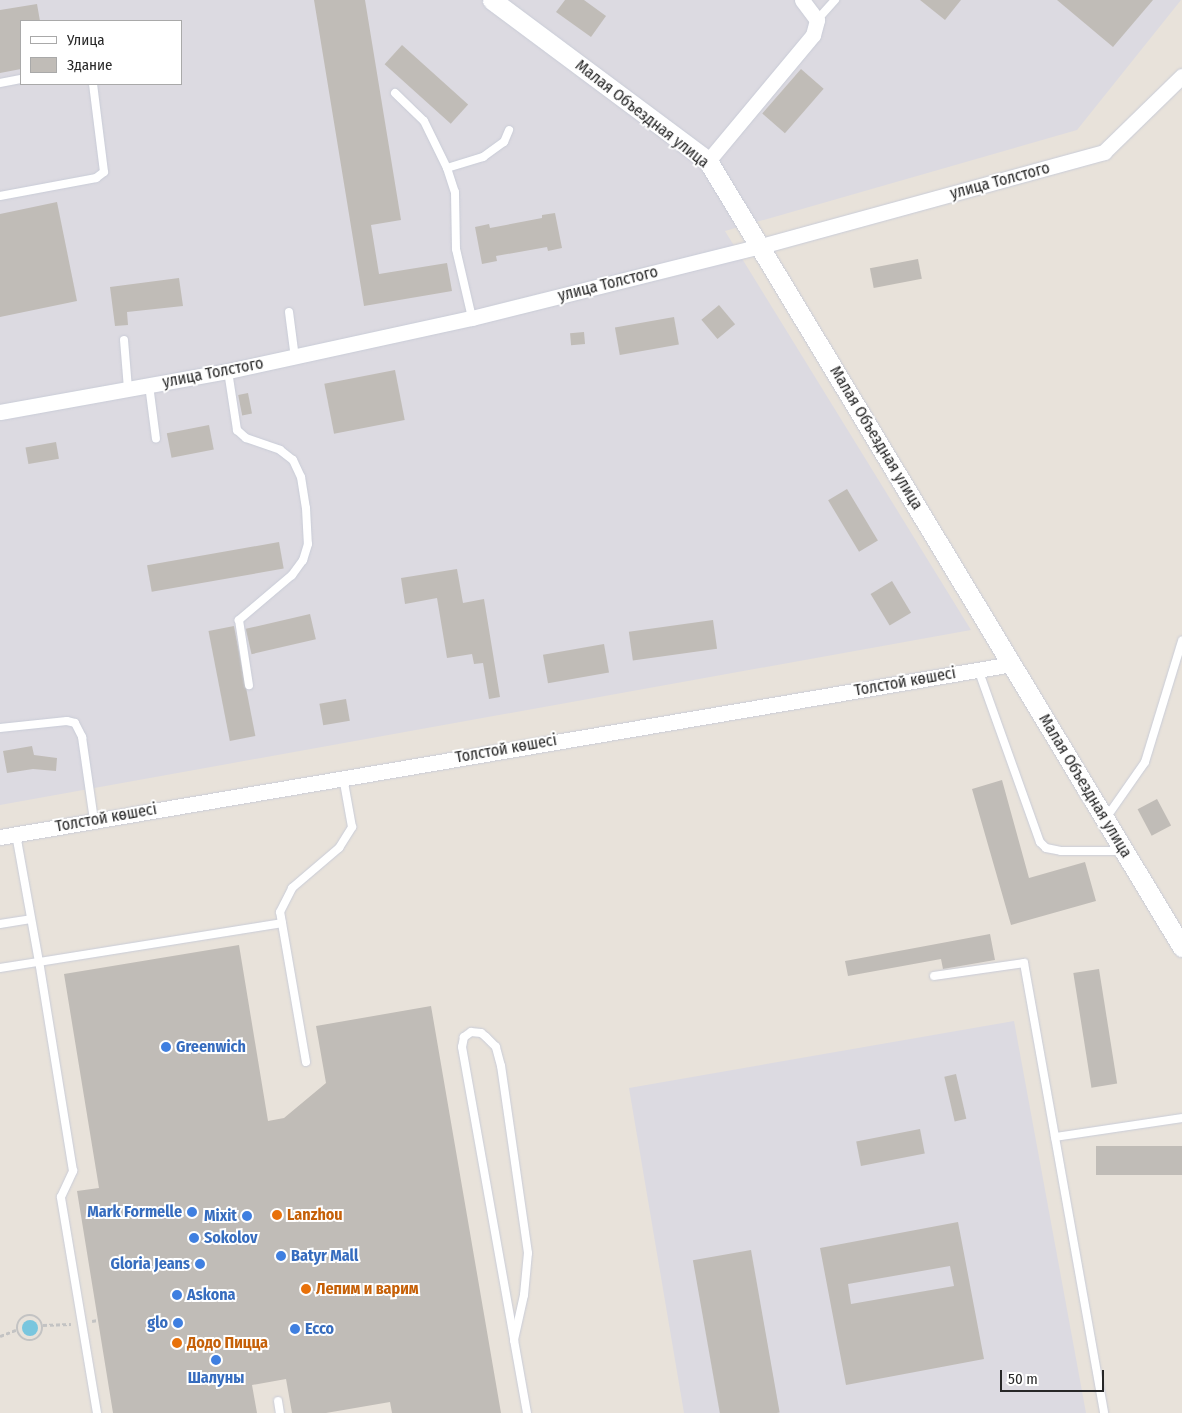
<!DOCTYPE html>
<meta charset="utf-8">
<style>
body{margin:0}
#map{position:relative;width:1182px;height:1413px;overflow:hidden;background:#e8e2da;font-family:"Fira Sans Condensed",sans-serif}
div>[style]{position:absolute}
.industrial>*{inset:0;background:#dcdae1}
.water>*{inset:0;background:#79c6de}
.round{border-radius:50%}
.building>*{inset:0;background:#c0bcb7;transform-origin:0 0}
.path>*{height:2.5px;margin-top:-1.25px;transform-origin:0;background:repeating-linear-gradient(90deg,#c3c3c3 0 4px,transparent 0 6.5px)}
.path>.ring{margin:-1.25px;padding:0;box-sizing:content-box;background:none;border:2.5px solid #c3c3c3;border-radius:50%}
.roads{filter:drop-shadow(0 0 1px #c9ccd7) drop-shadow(0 0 1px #c9ccd7)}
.service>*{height:8px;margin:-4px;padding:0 4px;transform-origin:4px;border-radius:4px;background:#fff}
.minor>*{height:15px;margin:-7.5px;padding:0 7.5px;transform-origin:7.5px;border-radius:7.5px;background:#fff}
.tertiary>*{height:19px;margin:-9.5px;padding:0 9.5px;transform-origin:9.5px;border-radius:9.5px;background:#fff}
.dots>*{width:14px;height:14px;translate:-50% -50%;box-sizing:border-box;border:2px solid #fff;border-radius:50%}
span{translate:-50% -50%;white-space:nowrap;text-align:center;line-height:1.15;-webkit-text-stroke:4px #fff;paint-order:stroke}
.street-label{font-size:16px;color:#272727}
.shop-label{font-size:16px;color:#366cbe;font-weight:700}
.left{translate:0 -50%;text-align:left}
.right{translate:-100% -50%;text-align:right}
.food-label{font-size:16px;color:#c56008;font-weight:700}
.legend{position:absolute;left:20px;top:20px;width:162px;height:65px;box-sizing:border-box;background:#fff;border:1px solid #a9a9a9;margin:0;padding:6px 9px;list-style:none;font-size:15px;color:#272727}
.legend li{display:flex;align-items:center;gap:10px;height:25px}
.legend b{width:25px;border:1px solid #a9a9a9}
.scale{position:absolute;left:1000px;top:1370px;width:104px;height:22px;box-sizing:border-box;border:2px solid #272727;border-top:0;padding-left:6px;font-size:15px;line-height:18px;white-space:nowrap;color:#272727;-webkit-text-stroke:4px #fff;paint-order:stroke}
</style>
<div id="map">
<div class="industrial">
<i style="clip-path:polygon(evenodd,0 0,1181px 0,1077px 130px,725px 231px,971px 630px,0 805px,0 0,21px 21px,181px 21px,181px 84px,21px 84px,21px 21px)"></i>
<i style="clip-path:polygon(1014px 1021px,1086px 1413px,684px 1413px,629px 1088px)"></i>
</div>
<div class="water">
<i class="round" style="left:22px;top:1320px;width:16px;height:16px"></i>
</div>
<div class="building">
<i style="clip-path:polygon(314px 0,365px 0,401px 220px,371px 225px,379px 274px,447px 263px,452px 291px,364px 306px)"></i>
<i style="clip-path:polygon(565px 0,584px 0,606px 16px,591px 37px,556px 12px)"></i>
<i style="clip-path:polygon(920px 0,961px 0,945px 20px)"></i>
<i style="clip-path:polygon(1057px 0,1153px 0,1113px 47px)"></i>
<i style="clip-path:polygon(37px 4px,40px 21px,21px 21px,21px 69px,0 73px,0 10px)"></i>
<i style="left:402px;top:45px;width:89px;height:26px;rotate:42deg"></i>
<i style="left:801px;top:69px;width:30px;height:59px;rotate:41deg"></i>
<i style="clip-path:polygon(57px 202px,77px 301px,0 317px,0 214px)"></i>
<i style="clip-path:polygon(555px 213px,562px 248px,548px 251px,547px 247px,496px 256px,497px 261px,482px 264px,475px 227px,489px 224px,490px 228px,542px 218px,542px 215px)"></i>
<i style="left:918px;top:259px;width:20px;height:49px;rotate:79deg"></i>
<i style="clip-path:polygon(179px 278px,183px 306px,127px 312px,128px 325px,115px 326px,110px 287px)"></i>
<i style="left:719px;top:305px;width:25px;height:23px;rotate:50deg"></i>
<i style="left:674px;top:317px;width:28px;height:60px;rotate:80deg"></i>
<i style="left:584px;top:332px;width:12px;height:14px;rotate:85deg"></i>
<i style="left:395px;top:370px;width:51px;height:72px;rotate:79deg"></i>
<i style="left:248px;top:393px;width:21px;height:10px;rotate:79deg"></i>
<i style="left:209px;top:425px;width:25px;height:43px;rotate:79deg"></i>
<i style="left:56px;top:442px;width:17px;height:31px;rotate:80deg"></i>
<i style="left:847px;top:489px;width:60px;height:22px;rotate:59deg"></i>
<i style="left:279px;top:542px;width:27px;height:134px;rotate:80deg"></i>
<i style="clip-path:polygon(457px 569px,463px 603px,484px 599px,500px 697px,489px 699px,483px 663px,474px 664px,472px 654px,447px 658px,437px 598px,405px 604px,401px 578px)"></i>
<i style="left:892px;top:581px;width:37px;height:25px;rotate:59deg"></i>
<i style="left:310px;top:614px;width:26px;height:66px;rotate:77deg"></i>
<i style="left:713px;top:620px;width:29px;height:85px;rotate:82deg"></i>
<i style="left:234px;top:626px;width:112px;height:26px;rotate:79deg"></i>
<i style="left:604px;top:644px;width:29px;height:62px;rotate:80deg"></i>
<i style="left:346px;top:699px;width:22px;height:27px;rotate:80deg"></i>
<i style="clip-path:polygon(32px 746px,34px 755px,57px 758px,56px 771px,33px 769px,7px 773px,3px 751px)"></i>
<i style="clip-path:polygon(1002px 780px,1029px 878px,1085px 862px,1096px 901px,1011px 925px,972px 789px)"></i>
<i style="left:1157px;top:799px;width:30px;height:22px;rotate:62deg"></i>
<i style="clip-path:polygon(990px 934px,995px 960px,943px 969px,941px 959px,848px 976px,845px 961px)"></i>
<i style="clip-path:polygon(239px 945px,268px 1121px,284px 1118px,326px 1083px,316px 1026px,431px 1006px,501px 1413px,392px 1413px,390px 1402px,326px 1413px,292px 1413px,286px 1379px,252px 1385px,257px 1413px,113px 1413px,77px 1191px,99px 1188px,64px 974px)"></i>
<i style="left:1099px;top:969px;width:116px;height:26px;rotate:81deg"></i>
<i style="left:956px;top:1074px;width:46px;height:12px;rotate:77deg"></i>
<i style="left:920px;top:1129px;width:25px;height:65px;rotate:79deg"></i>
<i style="left:1182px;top:1146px;width:29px;height:86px;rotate:90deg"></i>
<i style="clip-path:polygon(evenodd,958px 1222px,984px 1359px,846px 1385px,820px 1248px,958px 1222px,950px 1266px,954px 1286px,851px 1304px,848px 1284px,950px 1266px)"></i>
<i style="left:751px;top:1250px;width:165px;height:59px;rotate:80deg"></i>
</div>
<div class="path">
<i class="ring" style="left:17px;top:1315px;width:23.5px;height:23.5px"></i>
<i style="left:92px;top:1321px;width:6px;rotate:-9deg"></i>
<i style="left:43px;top:1325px;width:28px;rotate:-2deg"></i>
<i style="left:0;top:1336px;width:17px;rotate:-21deg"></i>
</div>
<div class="roads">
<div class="service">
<i style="left:817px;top:20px;width:27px;rotate:-48deg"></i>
<i style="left:0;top:83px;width:21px;rotate:-11deg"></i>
<i style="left:395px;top:93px;width:40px;rotate:44deg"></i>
<i style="left:424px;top:121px;width:52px;rotate:63.9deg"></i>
<i style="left:447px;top:168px;width:25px;rotate:72deg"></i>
<i style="left:455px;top:192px;width:57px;rotate:89deg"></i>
<i style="left:456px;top:249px;width:71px;rotate:76.9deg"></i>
<i style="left:447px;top:168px;width:38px;rotate:-17deg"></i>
<i style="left:483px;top:157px;width:26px;rotate:-36deg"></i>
<i style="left:504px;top:142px;width:13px;rotate:-67deg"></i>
<i style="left:0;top:196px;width:98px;rotate:-10.6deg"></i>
<i style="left:96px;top:178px;width:10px;rotate:-37deg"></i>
<i style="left:104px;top:172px;width:89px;rotate:-97.1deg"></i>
<i style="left:289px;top:312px;width:46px;rotate:82.6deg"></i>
<i style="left:124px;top:340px;width:49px;rotate:85.3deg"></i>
<i style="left:228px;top:371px;width:60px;rotate:81.3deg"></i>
<i style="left:237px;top:430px;width:12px;rotate:42deg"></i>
<i style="left:246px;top:438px;width:36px;rotate:19deg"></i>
<i style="left:280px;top:450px;width:16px;rotate:38deg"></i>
<i style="left:293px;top:460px;width:19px;rotate:65deg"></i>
<i style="left:301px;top:477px;width:31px;rotate:81deg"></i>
<i style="left:306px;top:508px;width:36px;rotate:87deg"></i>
<i style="left:308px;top:544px;width:17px;rotate:107deg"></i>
<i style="left:303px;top:560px;width:19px;rotate:126deg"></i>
<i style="left:292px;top:575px;width:70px;rotate:139.7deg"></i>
<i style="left:239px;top:620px;width:66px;rotate:81.3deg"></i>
<i style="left:149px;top:385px;width:54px;rotate:82.6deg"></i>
<i style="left:978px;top:669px;width:184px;rotate:70.3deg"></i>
<i style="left:1040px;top:842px;width:8px;rotate:45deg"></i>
<i style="left:1046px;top:848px;width:15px;rotate:11deg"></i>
<i style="left:1061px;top:851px;width:61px"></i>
<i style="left:0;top:728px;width:67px;rotate:-6deg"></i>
<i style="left:67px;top:721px;width:8px;rotate:14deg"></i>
<i style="left:75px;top:723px;width:16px;rotate:63deg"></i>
<i style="left:82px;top:737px;width:84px;rotate:81.8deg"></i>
<i style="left:1106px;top:818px;width:68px;rotate:-55.1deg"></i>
<i style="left:1145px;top:762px;width:127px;rotate:-73deg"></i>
<i style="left:0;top:924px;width:31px;rotate:-9deg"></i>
<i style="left:0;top:968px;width:39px;rotate:-9deg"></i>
<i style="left:39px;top:962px;width:130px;rotate:-100.2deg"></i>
<i style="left:934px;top:976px;width:91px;rotate:-8.2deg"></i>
<i style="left:1024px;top:963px;width:457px;rotate:79.9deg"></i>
<i style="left:306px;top:1062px;width:152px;rotate:-99.8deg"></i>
<i style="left:280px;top:912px;width:27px;rotate:-63deg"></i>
<i style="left:292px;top:888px;width:62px;rotate:-40.4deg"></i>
<i style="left:339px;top:848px;width:25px;rotate:-58deg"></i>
<i style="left:352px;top:827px;width:51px;rotate:-100.2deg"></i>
<i style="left:1055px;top:1137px;width:128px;rotate:-8.5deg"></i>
<i style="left:514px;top:1340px;width:46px;rotate:-77.5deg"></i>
<i style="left:524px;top:1295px;width:42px;rotate:-84.6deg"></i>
<i style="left:528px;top:1253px;width:189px;rotate:-98.2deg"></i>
<i style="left:501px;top:1066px;width:20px;rotate:-105deg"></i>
<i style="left:496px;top:1047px;width:14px;rotate:-135deg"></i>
<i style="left:486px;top:1037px;width:6px;rotate:-141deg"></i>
<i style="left:481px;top:1033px;width:10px;rotate:-174deg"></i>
<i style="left:471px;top:1032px;width:9px;rotate:144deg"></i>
<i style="left:464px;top:1037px;width:10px;rotate:101deg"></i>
<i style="left:462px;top:1047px;width:298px;rotate:79.9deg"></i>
<i style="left:514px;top:1340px;width:74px;rotate:79.9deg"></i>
<i style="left:278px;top:1401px;width:12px;rotate:81deg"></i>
<i style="left:97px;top:1413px;width:219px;rotate:-99.5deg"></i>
<i style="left:61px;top:1197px;width:29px;rotate:-65deg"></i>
<i style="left:73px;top:1171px;width:212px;rotate:-99.2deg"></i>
<i style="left:39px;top:962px;width:246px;rotate:-9.1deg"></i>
</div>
<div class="minor">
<i style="left:708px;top:161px;width:164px;rotate:-50.2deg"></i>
<i style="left:813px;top:35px;width:16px;rotate:-75deg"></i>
<i style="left:817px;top:20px;width:25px;rotate:-127deg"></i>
<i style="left:0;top:412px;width:232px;rotate:-10.2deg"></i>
<i style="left:228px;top:371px;width:250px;rotate:-12.3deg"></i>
<i style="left:472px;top:318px;width:298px;rotate:-14deg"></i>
<i style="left:761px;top:246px;width:356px;rotate:-15.3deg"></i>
<i style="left:1104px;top:152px;width:109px;rotate:-44.3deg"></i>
<i style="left:0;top:837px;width:1027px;rotate:-9.7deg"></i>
</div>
<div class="tertiary">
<i style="left:492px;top:0;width:269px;rotate:36.7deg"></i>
<i style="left:708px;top:161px;width:918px;rotate:58.91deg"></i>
</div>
</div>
<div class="dots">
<i style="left:166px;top:1047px;background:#3f7fe0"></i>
<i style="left:192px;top:1212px;background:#3f7fe0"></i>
<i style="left:277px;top:1215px;background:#e8710a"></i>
<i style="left:247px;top:1216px;background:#3f7fe0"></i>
<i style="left:194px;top:1238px;background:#3f7fe0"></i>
<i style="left:281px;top:1256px;background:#3f7fe0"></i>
<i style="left:200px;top:1264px;background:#3f7fe0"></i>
<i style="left:306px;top:1289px;background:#e8710a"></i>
<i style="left:177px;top:1295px;background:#3f7fe0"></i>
<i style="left:178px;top:1323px;background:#3f7fe0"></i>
<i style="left:295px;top:1329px;background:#3f7fe0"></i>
<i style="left:177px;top:1343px;background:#e8710a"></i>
<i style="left:216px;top:1360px;background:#3f7fe0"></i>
</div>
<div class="street-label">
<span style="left:642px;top:114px;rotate:38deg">Малая Объездная улица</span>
<span style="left:1000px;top:181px;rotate:-15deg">улица Толстого</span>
<span style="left:608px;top:284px;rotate:-14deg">улица Толстого</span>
<span style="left:213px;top:373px;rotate:-11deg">улица Толстого</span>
<span style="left:876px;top:438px;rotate:59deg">Малая Объездная улица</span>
<span style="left:905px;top:682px;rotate:-10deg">Толстой көшесі</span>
<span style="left:506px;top:749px;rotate:-10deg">Толстой көшесі</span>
<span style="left:1085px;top:786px;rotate:59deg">Малая Объездная улица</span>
<span style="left:106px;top:818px;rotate:-10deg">Толстой көшесі</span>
</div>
<div class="shop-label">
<span class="left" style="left:176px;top:1047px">Greenwich</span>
<span class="right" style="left:182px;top:1212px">Mark Formelle</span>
<span class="right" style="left:237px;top:1216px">Mixit</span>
<span class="left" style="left:204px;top:1238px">Sokolov</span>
<span class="left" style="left:291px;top:1256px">Batyr Mall</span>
<span class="right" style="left:190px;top:1264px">Gloria Jeans</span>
<span class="left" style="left:187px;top:1295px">Askona</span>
<span class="right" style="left:168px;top:1323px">glo</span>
<span class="left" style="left:305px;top:1329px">Ecco</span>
<span style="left:216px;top:1378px">Шалуны</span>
</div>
<div class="food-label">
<span class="left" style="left:287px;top:1215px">Lanzhou</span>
<span class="left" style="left:316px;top:1289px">Лепим и варим</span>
<span class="left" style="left:187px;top:1343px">Додо Пицца</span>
</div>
<ul class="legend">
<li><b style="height:6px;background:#fff"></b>Улица</li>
<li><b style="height:14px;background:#c0bcb7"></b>Здание</li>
</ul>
<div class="scale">50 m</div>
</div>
